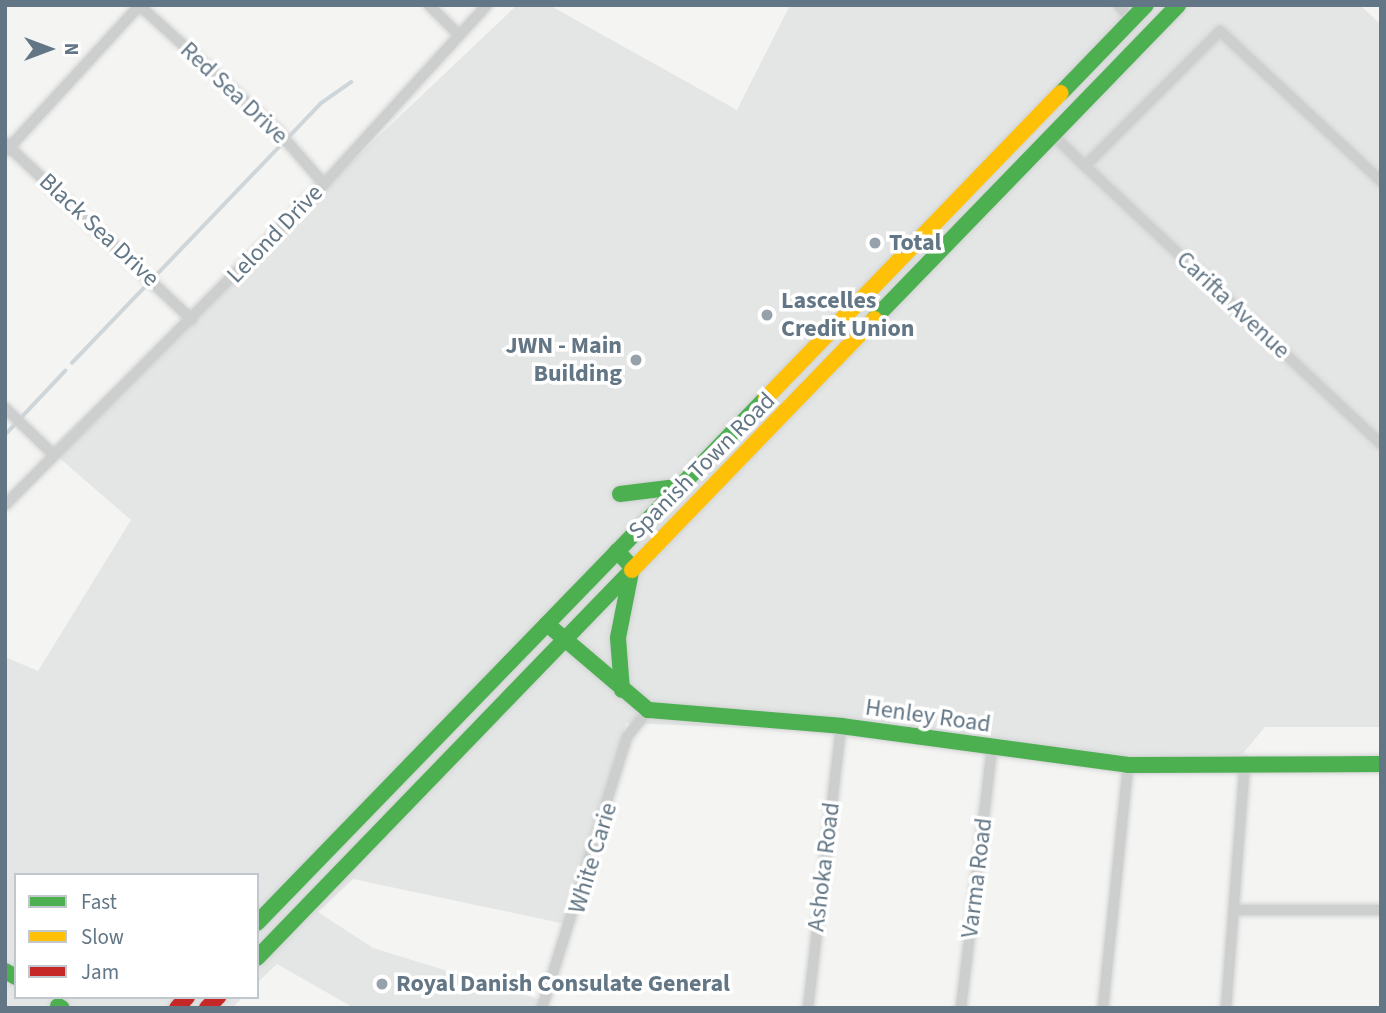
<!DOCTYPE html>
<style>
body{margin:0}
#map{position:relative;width:1386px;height:1013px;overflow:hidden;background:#f4f4f2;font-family:"Source Sans 3",sans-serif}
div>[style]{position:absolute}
.built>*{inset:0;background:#e4e6e5}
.stream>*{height:3.5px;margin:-1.75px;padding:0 1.75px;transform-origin:1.75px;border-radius:1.75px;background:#ced6d9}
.roads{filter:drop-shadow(0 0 2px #d0d2d2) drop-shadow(0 0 2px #d0d2d2)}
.street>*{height:10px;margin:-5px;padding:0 5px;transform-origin:5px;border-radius:5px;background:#cdcfcf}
.fast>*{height:16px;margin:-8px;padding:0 8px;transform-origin:8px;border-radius:8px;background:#4caf50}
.slow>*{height:16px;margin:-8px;padding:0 8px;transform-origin:8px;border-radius:8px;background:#ffc107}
.jam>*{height:16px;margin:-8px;padding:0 8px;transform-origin:8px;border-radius:8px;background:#c62828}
.dots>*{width:19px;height:19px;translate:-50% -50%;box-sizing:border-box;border:4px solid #fff;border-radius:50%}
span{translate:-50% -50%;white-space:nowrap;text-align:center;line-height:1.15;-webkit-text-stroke:7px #fff;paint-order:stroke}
.street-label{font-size:24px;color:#627685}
.poi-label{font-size:24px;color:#627685;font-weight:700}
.left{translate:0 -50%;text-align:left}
.right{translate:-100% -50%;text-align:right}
.frame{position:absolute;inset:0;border:7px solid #627685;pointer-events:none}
.legend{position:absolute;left:14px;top:873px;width:245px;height:126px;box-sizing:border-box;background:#fff;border:2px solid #c0c8ce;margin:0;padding:9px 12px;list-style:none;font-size:21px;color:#627685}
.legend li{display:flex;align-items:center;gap:14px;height:35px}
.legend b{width:35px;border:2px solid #c0c8ce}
.north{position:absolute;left:14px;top:14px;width:70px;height:70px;-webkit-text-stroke:5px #fff;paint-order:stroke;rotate:90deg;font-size:19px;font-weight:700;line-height:28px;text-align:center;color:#627685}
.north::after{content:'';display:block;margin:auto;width:24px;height:32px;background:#627685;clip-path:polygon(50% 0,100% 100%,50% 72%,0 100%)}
</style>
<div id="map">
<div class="built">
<i style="clip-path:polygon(517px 5px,549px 5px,737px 110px,790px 5px,1360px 5px,1381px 25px,1381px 727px,1265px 727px,1229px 770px,1105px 770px,814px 731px,626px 723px,570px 925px,353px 879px,318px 912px,373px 948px,545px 1001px,542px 1008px,354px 1008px,277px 964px,257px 983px,257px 875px,16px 875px,16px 997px,243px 997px,232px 1008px,5px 1008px,5px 657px,38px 671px,131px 520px,49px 449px)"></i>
</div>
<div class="stream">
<i style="left:72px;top:363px;width:359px;rotate:-46.2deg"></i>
<i style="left:320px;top:104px;width:38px;rotate:-35deg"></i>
<i style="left:5px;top:435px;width:88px;rotate:-46.8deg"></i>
</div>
<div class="roads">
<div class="street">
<i style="left:139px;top:5px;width:186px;rotate:42.2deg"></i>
<i style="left:277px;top:130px;width:72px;rotate:49deg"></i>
<i style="left:429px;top:5px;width:42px;rotate:45deg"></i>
<i style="left:1119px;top:5px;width:20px;rotate:53deg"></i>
<i style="left:1053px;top:135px;width:45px;rotate:44.1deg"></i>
<i style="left:1085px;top:166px;width:191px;rotate:-45deg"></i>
<i style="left:1220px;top:31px;width:220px;rotate:43deg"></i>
<i style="left:5px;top:143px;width:257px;rotate:43.4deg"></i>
<i style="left:7px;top:150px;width:197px;rotate:-47.5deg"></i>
<i style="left:1085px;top:166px;width:406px;rotate:43.2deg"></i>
<i style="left:5px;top:408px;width:68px;rotate:43.8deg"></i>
<i style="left:5px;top:505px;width:453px;rotate:-45.2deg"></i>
<i style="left:324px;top:184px;width:242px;rotate:-47.7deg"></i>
<i style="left:1235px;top:910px;width:146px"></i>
<i style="left:542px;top:1008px;width:284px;rotate:-72.6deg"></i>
<i style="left:627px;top:737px;width:34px;rotate:-52deg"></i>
<i style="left:808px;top:1008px;width:284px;rotate:-83.3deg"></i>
<i style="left:961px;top:1008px;width:262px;rotate:-83.2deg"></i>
<i style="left:1103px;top:1008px;width:244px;rotate:-84.1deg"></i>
<i style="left:1226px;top:1008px;width:248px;rotate:-85.6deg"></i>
</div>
<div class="fast">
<i style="left:1061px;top:93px;width:122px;rotate:-46deg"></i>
<i style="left:874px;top:319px;width:437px;rotate:-45.9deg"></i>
<i style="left:620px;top:494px;width:57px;rotate:-7deg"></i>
<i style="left:617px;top:551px;width:22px;rotate:47deg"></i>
<i style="left:632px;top:567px;width:72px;rotate:101.2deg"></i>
<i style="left:618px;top:638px;width:52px;rotate:85.6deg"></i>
<i style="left:547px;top:624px;width:133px;rotate:40.4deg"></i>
<i style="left:648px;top:710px;width:194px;rotate:4.7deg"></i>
<i style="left:841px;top:726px;width:290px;rotate:7.7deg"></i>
<i style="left:1128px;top:765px;width:253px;rotate:-0.2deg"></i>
<i style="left:257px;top:923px;width:731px;rotate:-45.89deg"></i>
<i style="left:257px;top:958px;width:540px;rotate:-45.98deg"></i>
<i style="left:5px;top:971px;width:13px;rotate:29deg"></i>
<i style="left:58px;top:1006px;width:4px;rotate:27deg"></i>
</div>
<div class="slow">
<i style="left:766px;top:398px;width:424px;rotate:-46deg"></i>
<i style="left:632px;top:570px;width:349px;rotate:-46deg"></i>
</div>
<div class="jam">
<i style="left:177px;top:1008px;width:15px;rotate:-48deg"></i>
<i style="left:207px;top:1008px;width:16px;rotate:-45deg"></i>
</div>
</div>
<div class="dots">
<i style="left:875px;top:243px;background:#95a2ab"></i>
<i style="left:767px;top:315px;background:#95a2ab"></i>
<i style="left:636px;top:360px;background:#95a2ab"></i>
<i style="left:382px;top:984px;background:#95a2ab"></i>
</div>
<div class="street-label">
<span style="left:234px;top:93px;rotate:43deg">Red Sea Drive</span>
<span style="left:99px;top:230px;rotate:43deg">Black Sea Drive</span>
<span style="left:275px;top:234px;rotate:-46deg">Lelond Drive</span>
<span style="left:1233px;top:305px;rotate:43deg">Carifta Avenue</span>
<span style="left:702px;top:466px;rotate:-45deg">Spanish Town Road</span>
<span style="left:928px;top:716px;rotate:8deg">Henley Road</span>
<span style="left:593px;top:858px;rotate:-73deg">White Carie</span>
<span style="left:824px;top:867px;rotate:-83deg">Ashoka Road</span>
<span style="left:977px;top:878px;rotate:-83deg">Varma Road</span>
</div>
<div class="poi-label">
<span class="left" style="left:889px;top:243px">Total</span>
<span class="left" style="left:781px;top:315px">Lascelles<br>Credit Union</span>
<span class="right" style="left:622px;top:360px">JWN - Main<br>Building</span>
<span class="left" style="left:396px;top:984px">Royal Danish Consulate General</span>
</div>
<div class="frame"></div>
<ul class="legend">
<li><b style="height:9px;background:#4caf50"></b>Fast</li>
<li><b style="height:9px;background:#ffc107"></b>Slow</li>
<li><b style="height:9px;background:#c62828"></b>Jam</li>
</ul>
<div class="north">N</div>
</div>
